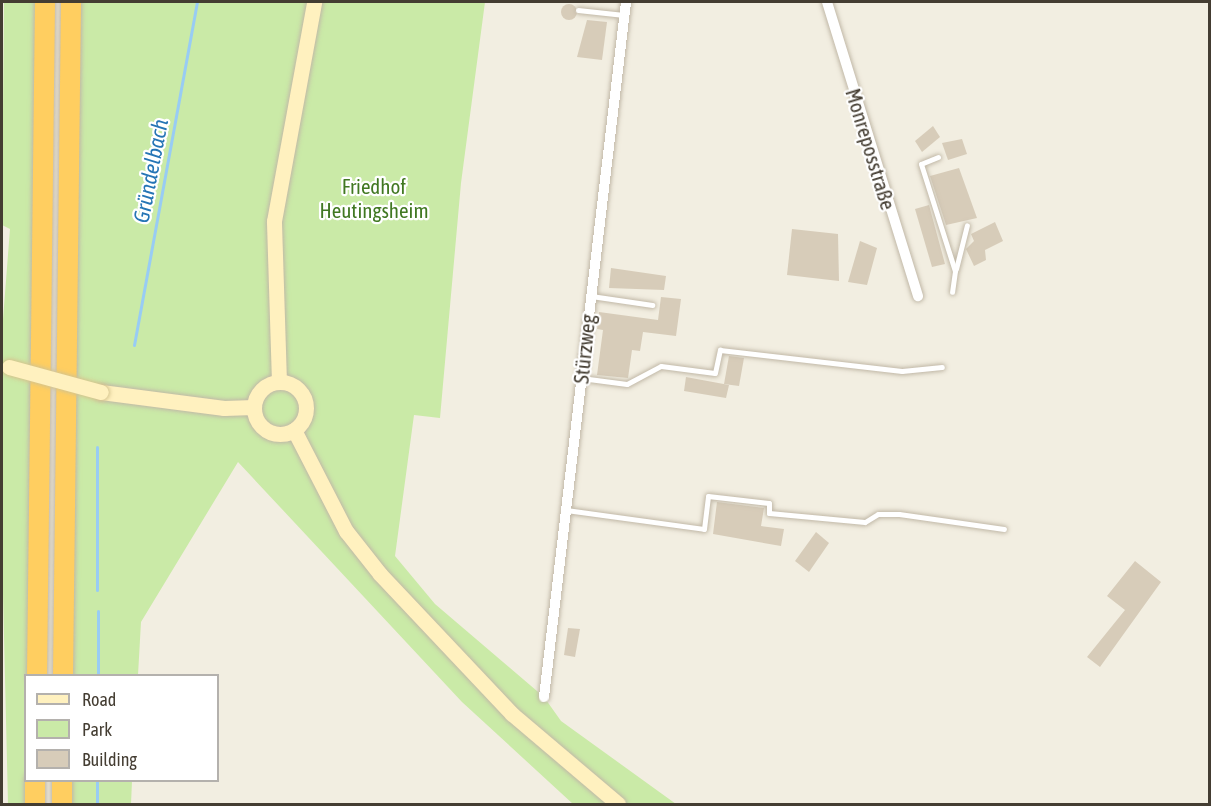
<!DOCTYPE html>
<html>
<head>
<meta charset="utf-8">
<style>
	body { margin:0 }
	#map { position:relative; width:1211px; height:806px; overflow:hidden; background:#f2eee1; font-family:"Asap Condensed",sans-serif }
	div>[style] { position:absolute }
	.green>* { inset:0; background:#caeaa7 }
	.stream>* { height:3px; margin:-1.5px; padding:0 1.5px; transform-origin:1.5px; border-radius:1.5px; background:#98ccf4 }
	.building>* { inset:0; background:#d7ccb9 }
	.round { border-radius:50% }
	.roads { filter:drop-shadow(0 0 2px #c1b8a7) drop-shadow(0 0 2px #c1b8a7) }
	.lane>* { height:5px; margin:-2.5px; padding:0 2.5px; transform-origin:2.5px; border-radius:2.5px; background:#fff }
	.street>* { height:10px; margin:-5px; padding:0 5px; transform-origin:5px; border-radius:5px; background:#fff }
	.secondary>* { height:15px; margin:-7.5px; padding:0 7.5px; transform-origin:7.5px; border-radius:7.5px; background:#fff1bf }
	.secondary>.ring { margin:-7.5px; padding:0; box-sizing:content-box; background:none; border:15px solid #fff1bf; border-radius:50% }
	.highway>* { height:20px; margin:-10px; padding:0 10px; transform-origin:10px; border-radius:10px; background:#ffce60 }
	.bridges { filter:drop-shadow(0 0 2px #d5c48e) drop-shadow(0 0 2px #d5c48e) }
	.secondary-bridge>* { height:15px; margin:-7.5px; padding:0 7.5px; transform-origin:7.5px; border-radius:7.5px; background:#fff1bf }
	span { translate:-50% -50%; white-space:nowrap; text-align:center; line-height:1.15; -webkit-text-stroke:4.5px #fff; paint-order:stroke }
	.street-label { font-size:21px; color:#443d32 }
	.park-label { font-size:21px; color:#417822 }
	.water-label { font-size:22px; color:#2575b5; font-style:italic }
	.frame { position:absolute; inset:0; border:3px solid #443d32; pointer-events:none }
	.legend { position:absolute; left:24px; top:674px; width:195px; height:108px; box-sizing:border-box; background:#fff; border:2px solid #b4b1ad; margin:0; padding:8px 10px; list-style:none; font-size:18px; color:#443d32 }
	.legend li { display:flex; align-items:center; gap:12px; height:30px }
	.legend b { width:30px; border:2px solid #b4b1ad }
</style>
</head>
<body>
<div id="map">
	<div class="green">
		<div style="clip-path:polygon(4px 2px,45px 2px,37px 675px,26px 676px,26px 780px,35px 804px,8px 804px,2px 552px,2px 332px,10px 229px,2px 225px)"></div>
		<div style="clip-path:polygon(71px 2px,485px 2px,461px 183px,440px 418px,414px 415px,395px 556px,435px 604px,544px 697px,561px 721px,676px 804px,573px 804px,462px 702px,238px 462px,141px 622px,138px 675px,63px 676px)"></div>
		<div style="clip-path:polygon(62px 781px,132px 781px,131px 804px,62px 804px)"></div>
	</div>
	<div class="stream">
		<div style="left:134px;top:345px;width:349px;rotate:-79.6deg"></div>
		<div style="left:97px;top:590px;width:143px;rotate:-90deg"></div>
		<div style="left:98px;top:676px;width:65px;rotate:-90deg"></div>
		<div style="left:97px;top:804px;width:24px;rotate:-90deg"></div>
	</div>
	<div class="building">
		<div class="round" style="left:561px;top:4px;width:16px;height:16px"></div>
		<div style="clip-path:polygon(587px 20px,607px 22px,602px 60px,577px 57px)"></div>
		<div style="clip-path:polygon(933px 126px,940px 137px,922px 152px,915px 141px)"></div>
		<div style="clip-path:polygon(962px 139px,967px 154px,948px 160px,942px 143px)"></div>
		<div style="clip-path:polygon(959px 168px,977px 218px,946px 225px,930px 176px)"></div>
		<div style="clip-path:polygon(929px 205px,945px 264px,932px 267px,915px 209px)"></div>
		<div style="clip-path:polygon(995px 222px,1003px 241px,985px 250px,986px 260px,974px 266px,966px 249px,974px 241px,971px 234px)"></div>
		<div style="clip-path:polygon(792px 229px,838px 234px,839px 281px,787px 275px)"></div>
		<div style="clip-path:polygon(860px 241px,877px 248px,867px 285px,848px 282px)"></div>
		<div style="clip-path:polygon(611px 268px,666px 276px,664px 290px,609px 288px)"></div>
		<div style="clip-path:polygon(661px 297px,681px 299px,676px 336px,643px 332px,640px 351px,632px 350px,628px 378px,597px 375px,603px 330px,597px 329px,599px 312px,658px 320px)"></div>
		<div style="clip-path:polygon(729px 356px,744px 358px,739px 386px,724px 384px)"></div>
		<div style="clip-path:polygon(686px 377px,729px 385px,726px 398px,684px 391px)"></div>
		<div style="clip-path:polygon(717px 502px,764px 508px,761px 526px,784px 529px,781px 546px,713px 534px)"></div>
		<div style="clip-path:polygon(816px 532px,829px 543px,809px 572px,795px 561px)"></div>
		<div style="clip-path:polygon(1135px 561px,1161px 582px,1100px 667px,1087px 657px,1125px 610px,1107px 596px)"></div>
		<div style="clip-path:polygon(568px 628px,580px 629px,575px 657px,564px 655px)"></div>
	</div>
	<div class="roads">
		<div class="lane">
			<div style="left:578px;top:10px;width:46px;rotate:6.2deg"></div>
			<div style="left:938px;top:157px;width:18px;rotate:158deg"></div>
			<div style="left:921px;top:164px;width:112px;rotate:72.4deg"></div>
			<div style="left:955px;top:271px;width:21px;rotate:98deg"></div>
			<div style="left:956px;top:269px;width:45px;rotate:-76deg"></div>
			<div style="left:591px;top:296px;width:62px;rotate:8.4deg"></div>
			<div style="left:581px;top:378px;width:46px;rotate:7.4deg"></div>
			<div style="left:627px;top:384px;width:38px;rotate:-28deg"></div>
			<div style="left:661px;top:366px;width:54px;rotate:7.4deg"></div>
			<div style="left:715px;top:373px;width:24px;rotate:-78deg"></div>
			<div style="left:720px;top:350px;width:183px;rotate:6.6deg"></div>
			<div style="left:902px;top:371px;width:40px;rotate:-5.7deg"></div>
			<div style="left:566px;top:510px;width:139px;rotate:7.8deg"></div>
			<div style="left:704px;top:529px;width:33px;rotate:-83deg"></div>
			<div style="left:708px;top:496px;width:61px;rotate:6.5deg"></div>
			<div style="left:769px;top:503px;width:10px;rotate:90deg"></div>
			<div style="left:769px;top:513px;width:96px;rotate:5.4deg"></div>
			<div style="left:865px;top:522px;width:15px;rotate:-32deg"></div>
			<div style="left:878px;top:514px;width:21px"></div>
			<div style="left:899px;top:514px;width:106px;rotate:8.1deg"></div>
		</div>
		<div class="street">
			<div style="left:827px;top:2px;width:308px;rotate:72.8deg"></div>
			<div style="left:544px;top:697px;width:700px;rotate:-83.27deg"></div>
		</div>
		<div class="secondary">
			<div style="left:279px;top:382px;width:161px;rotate:-91.8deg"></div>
			<div style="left:274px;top:221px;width:223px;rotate:-79.6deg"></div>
			<div class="ring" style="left:254px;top:382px;width:37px;height:37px"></div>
			<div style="left:101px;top:392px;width:124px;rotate:7.4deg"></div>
			<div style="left:224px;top:408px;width:30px;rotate:-2deg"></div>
			<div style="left:294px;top:430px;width:114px;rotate:62.8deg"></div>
			<div style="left:346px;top:531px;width:55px;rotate:51.7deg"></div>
			<div style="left:380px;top:574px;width:192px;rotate:46.7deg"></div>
			<div style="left:512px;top:714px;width:139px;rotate:40.3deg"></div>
		</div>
		<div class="highway">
			<div style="left:37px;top:676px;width:674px;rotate:-89.32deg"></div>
			<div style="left:63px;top:676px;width:674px;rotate:-89.32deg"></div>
			<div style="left:35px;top:804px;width:24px;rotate:-90deg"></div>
			<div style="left:62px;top:804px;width:24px;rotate:-90deg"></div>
		</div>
	</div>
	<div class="bridges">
		<div class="secondary-bridge">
			<div style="left:9px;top:367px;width:95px;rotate:15.2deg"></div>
		</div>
	</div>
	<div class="street-label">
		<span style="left:871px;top:149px;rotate:73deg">Monreposstraße</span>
		<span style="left:584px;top:349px;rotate:-84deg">Stürzweg</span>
	</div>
	<div class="park-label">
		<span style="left:374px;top:198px">Friedhof<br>Heutingsheim</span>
	</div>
	<div class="water-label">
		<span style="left:151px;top:171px;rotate:-79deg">Gründelbach</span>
	</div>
	<div class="frame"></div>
	<ul class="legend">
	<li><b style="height:8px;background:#fff1bf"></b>Road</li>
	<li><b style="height:16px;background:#caeaa7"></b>Park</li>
	<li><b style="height:16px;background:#d7ccb9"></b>Building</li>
	</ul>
</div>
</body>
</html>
